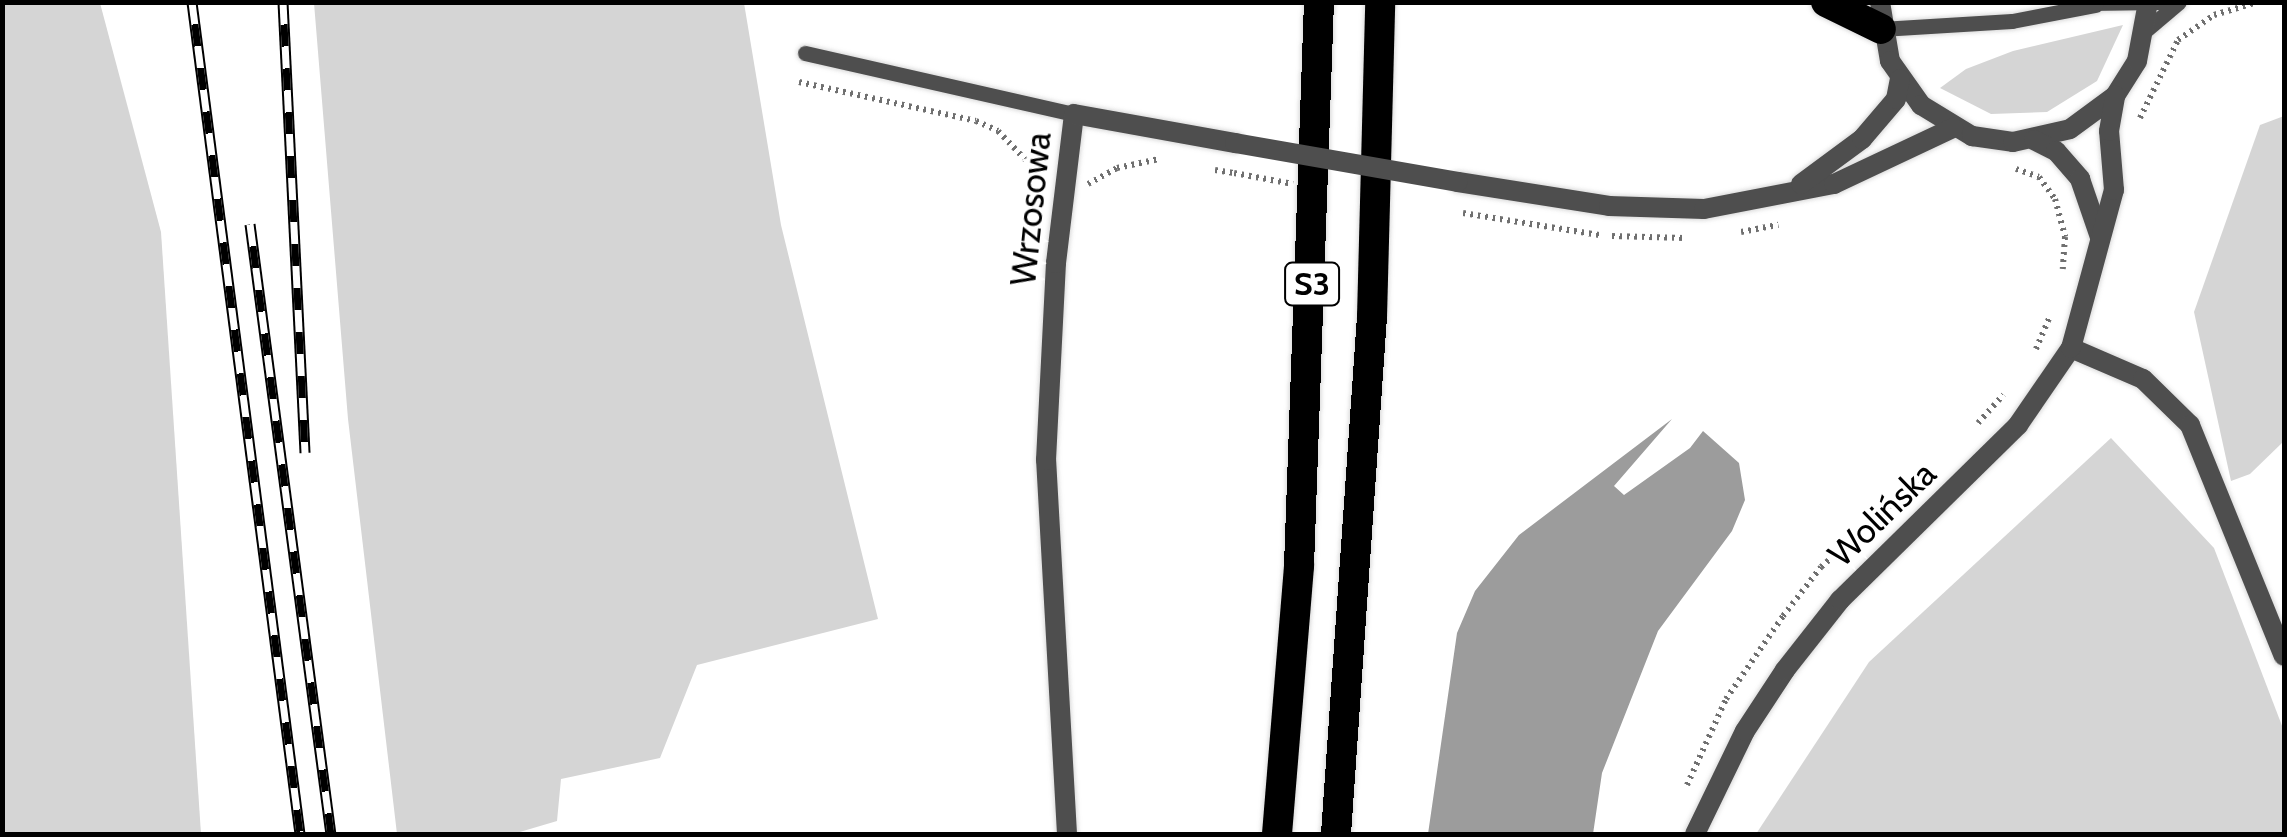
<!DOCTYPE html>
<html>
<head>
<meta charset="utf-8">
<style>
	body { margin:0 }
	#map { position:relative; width:2287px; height:837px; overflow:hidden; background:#fff; font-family:Cabin,sans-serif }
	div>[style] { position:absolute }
	.green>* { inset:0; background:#d5d5d5 }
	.water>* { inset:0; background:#9c9c9c }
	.path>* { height:6px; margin-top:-3px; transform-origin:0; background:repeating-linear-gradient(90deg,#707070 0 2.5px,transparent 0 7.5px) }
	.roads { filter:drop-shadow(0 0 2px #dbdbdb) drop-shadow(0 0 2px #dbdbdb) }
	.service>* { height:15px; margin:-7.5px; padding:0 7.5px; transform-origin:7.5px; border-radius:7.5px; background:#4e4e4e }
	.minor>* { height:20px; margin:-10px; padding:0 10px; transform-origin:10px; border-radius:10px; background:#4e4e4e }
	.motorway>* { height:30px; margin:-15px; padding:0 15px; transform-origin:15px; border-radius:15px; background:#000 }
	.rail>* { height:11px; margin-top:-5.5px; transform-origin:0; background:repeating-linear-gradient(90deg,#fff 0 22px,#000 0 44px); box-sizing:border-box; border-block:2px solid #000 }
	.path-bridge>* { height:6px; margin-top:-3px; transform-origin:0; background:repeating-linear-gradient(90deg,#707070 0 2.5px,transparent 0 7.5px) }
	.minor-bridge>* { height:20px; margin:-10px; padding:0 10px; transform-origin:10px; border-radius:10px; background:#4e4e4e }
	span { translate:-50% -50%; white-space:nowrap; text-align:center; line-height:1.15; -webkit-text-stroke:8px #fff; paint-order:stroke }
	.shield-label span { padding:2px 8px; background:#fff; border:2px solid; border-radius:8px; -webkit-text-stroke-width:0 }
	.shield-label { font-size:32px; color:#000; font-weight:700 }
	.street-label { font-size:35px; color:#000 }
	.frame { position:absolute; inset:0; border:5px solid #000; pointer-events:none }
</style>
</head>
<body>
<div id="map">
	<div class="green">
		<div style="clip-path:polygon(2px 3px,100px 3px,161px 232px,201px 834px,3px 834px)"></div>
		<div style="clip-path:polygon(314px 3px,744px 3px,781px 225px,878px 619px,697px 665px,660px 758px,561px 779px,557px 821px,513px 834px,397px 834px,348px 419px)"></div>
		<div style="clip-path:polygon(2123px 25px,2097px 81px,2047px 112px,1991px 114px,1940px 88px,1966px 69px,2013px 51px)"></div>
		<div style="clip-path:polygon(2284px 116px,2284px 441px,2250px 474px,2231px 481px,2194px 312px,2260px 125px)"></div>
		<div style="clip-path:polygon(2111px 438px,2214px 548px,2284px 731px,2284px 834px,1756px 834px,1869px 662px)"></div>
	</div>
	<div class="water">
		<div style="clip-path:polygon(1672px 419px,1614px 486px,1624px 495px,1690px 448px,1703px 431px,1739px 463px,1745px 500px,1732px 531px,1658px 631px,1602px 773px,1593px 834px,1428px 834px,1457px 633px,1475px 591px,1519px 535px)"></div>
	</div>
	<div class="path">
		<div style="left:799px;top:82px;width:181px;rotate:12.4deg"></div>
		<div style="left:976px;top:121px;width:24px;rotate:24deg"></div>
		<div style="left:998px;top:131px;width:62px;rotate:46.3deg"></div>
		<div style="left:2140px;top:118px;width:87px;rotate:-64deg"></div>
		<div style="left:2178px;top:40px;width:44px;rotate:-34.8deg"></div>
		<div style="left:2214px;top:15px;width:46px;rotate:-16.5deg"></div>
		<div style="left:2016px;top:169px;width:24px;rotate:19deg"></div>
		<div style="left:2039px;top:177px;width:27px;rotate:54deg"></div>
		<div style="left:2055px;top:199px;width:39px;rotate:75deg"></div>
		<div style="left:2065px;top:237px;width:32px;rotate:94deg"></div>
		<div style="left:1215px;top:170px;width:19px;rotate:9deg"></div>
		<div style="left:1088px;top:184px;width:33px;rotate:-29deg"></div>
		<div style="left:1117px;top:168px;width:43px;rotate:-12.1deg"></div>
		<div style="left:1463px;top:213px;width:138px;rotate:9.2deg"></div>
		<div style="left:1741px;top:232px;width:38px;rotate:-11deg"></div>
		<div style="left:1612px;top:236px;width:72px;rotate:1.6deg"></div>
		<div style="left:2036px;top:349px;width:33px;rotate:-67deg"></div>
		<div style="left:1978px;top:423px;width:38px;rotate:-48deg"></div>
		<div style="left:1687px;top:785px;width:94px;rotate:-65.6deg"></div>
		<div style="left:1726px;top:699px;width:101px;rotate:-55.5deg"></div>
		<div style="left:1783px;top:616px;width:62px;rotate:-52.2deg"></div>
		<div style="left:1821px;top:567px;width:130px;rotate:-41.3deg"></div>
	</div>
	<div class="roads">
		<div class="service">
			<div style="left:2089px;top:3px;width:70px;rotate:-0.8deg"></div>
			<div style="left:1881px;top:29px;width:131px;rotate:-3.5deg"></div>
			<div style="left:2012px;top:21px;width:85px;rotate:-10.9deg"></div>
			<div style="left:2146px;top:30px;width:43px;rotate:-40.3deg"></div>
			<div style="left:805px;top:53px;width:276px;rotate:12.8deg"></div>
		</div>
		<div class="minor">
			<div style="left:1880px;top:2px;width:60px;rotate:80.4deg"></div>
			<div style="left:1890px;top:61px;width:54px;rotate:54.8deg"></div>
			<div style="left:1921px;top:105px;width:60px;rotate:31.3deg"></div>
			<div style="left:1972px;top:136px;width:41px;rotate:8.3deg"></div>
			<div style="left:2013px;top:142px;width:58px;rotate:-12.8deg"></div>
			<div style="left:2070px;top:129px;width:56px;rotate:-36.3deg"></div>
			<div style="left:2115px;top:96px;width:41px;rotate:-57.8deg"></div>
			<div style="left:2137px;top:61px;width:60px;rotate:-79.4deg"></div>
			<div style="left:2034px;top:140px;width:25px;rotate:27deg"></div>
			<div style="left:2056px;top:151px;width:37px;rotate:49deg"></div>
			<div style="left:2080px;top:179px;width:61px;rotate:71deg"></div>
			<div style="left:1458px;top:182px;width:153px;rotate:9deg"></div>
			<div style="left:1609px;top:206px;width:95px;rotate:1.8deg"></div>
			<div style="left:1704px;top:209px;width:132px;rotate:-10.9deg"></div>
			<div style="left:1834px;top:184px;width:132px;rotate:-25.2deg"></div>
			<div style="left:1801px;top:184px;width:76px;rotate:-36.4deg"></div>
			<div style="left:1862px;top:139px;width:52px;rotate:-49.6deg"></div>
			<div style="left:1896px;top:99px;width:20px;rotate:-79deg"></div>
			<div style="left:2071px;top:348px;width:78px;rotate:23.3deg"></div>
			<div style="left:2143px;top:379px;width:66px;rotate:44.4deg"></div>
			<div style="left:2190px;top:425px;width:249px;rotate:67.9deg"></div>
			<div style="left:1067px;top:834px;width:375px;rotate:-93.2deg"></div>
			<div style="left:1046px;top:460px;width:197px;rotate:-87.1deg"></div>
			<div style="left:1056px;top:263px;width:150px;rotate:-83.1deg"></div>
			<div style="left:1074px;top:114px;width:164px;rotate:10.2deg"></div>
			<div style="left:1695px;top:834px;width:114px;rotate:-64.1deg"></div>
			<div style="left:1745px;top:731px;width:73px;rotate:-56.7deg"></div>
			<div style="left:1785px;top:670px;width:89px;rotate:-51.8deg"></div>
			<div style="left:1840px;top:600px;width:250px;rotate:-44.5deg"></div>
			<div style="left:2018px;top:425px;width:93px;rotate:-55.5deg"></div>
			<div style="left:2071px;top:348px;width:164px;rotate:-74.8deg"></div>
			<div style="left:2114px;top:190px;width:59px;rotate:-94.8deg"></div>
			<div style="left:2109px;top:131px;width:36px;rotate:-80deg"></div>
		</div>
		<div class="motorway">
			<div style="left:1826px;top:2px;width:61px;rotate:26.1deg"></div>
			<div style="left:1277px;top:834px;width:269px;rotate:-85.3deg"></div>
			<div style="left:1299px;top:566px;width:564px;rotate:-87.97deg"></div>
			<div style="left:1336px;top:834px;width:518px;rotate:-86.02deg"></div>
			<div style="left:1372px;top:317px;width:315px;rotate:-88.5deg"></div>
		</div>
	</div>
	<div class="rail">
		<div style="left:192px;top:2px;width:839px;rotate:82.6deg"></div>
		<div style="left:283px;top:2px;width:451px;rotate:87.2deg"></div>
		<div style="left:250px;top:224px;width:615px;rotate:82.44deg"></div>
	</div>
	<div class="path-bridge">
		<div style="left:1234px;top:173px;width:60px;rotate:10.6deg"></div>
	</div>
	<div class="minor-bridge">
		<div style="left:1235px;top:143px;width:226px;rotate:9.9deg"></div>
	</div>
	<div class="shield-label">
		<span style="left:1312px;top:284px">S3</span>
	</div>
	<div class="street-label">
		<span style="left:1031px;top:209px;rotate:-84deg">Wrzosowa</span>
		<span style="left:1882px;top:514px;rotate:-44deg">Wolińska</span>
	</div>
	<div class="frame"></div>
</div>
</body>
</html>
